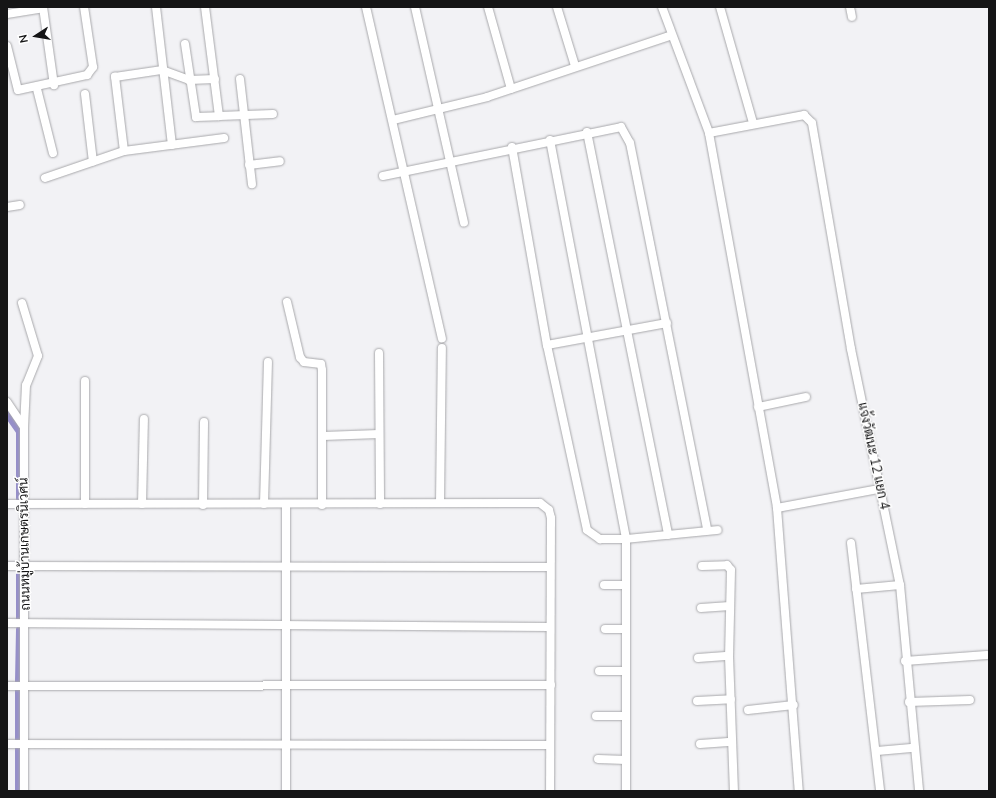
<!DOCTYPE html>
<html>
<head>
<meta charset="utf-8">
<style>
	body { margin:0 }
	#map { position:relative; width:996px; height:798px; overflow:hidden; background:#f2f2f5; font-family:"Nunito Sans",Sarabun,sans-serif }
	div>[style] { position:absolute }
	.canal>* { height:7px; margin:-3.5px; padding:0 3.5px; transform-origin:3.5px; border-radius:3.5px; background:#968fc9 }
	.roads { filter:drop-shadow(0 0 1px #a8a8ab) drop-shadow(0 0 1px #a8a8ab) }
	.minor>* { height:8px; margin:-4px; padding:0 4px; transform-origin:4px; border-radius:4px; background:#fff }
	span { translate:-50% -50%; white-space:nowrap; text-align:center; line-height:1.15; -webkit-text-stroke:3px #fff; paint-order:stroke }
	.street-label { font-size:13px; color:#151516 }
	.frame { position:absolute; inset:0; border:8px solid #151516; pointer-events:none }
	.north { position:absolute; left:16px; top:16px; width:40px; height:40px; -webkit-text-stroke:3px #fff; paint-order:stroke; rotate:258deg; font-size:11px; font-weight:700; line-height:16px; text-align:center; color:#151516 }
	.north::after { content:''; display:block; margin:auto; width:14px; height:18px; background:#151516; clip-path:polygon(50% 0,100% 100%,50% 72%,0 100%) }
</style>
</head>
<body>
<div id="map">
	<div class="canal">
		<div style="left:7px;top:414px;width:21px;rotate:55deg"></div>
		<div style="left:19px;top:431px;width:67px;rotate:90deg"></div>
		<div style="left:19px;top:620px;width:52px;rotate:-90deg"></div>
		<div style="left:18px;top:681px;width:52px;rotate:-88.9deg"></div>
		<div style="left:18px;top:741px;width:52px;rotate:-90deg"></div>
		<div style="left:18px;top:791px;width:44px;rotate:-90deg"></div>
	</div>
	<div class="roads">
		<div class="minor">
			<div style="left:43px;top:7px;width:79px;rotate:82deg"></div>
			<div style="left:156px;top:7px;width:139px;rotate:83.4deg"></div>
			<div style="left:205px;top:7px;width:110px;rotate:82.7deg"></div>
			<div style="left:219px;top:116px;width:54px;rotate:-2.1deg"></div>
			<div style="left:366px;top:7px;width:340px;rotate:77.1deg"></div>
			<div style="left:415px;top:7px;width:221px;rotate:77.2deg"></div>
			<div style="left:488px;top:7px;width:85px;rotate:74.3deg"></div>
			<div style="left:557px;top:7px;width:62px;rotate:73deg"></div>
			<div style="left:662px;top:7px;width:134px;rotate:69.5deg"></div>
			<div style="left:709px;top:133px;width:381px;rotate:79.7deg"></div>
			<div style="left:777px;top:508px;width:284px;rotate:85.6deg"></div>
			<div style="left:720px;top:7px;width:121px;rotate:74.1deg"></div>
			<div style="left:850px;top:7px;width:10px;rotate:79deg"></div>
			<div style="left:7px;top:14px;width:36px;rotate:-9deg"></div>
			<div style="left:185px;top:44px;width:74px;rotate:81.4deg"></div>
			<div style="left:196px;top:117px;width:23px;rotate:-2deg"></div>
			<div style="left:7px;top:46px;width:45px;rotate:76deg"></div>
			<div style="left:18px;top:90px;width:71px;rotate:-12.3deg"></div>
			<div style="left:87px;top:75px;width:10px;rotate:-53deg"></div>
			<div style="left:93px;top:67px;width:61px;rotate:-98.5deg"></div>
			<div style="left:240px;top:79px;width:106px;rotate:83.5deg"></div>
			<div style="left:37px;top:89px;width:66px;rotate:76deg"></div>
			<div style="left:85px;top:94px;width:68px;rotate:83.3deg"></div>
			<div style="left:393px;top:120px;width:97px;rotate:-13.7deg"></div>
			<div style="left:487px;top:97px;width:195px;rotate:-18.5deg"></div>
			<div style="left:587px;top:132px;width:411px;rotate:78.6deg"></div>
			<div style="left:709px;top:133px;width:97px;rotate:-10.7deg"></div>
			<div style="left:804px;top:115px;width:11px;rotate:45deg"></div>
			<div style="left:812px;top:123px;width:229px;rotate:80.2deg"></div>
			<div style="left:851px;top:349px;width:241px;rotate:78.3deg"></div>
			<div style="left:900px;top:585px;width:207px;rotate:84.7deg"></div>
			<div style="left:550px;top:140px;width:406px;rotate:79.2deg"></div>
			<div style="left:626px;top:539px;width:252px;rotate:90deg"></div>
			<div style="left:512px;top:147px;width:201px;rotate:80deg"></div>
			<div style="left:547px;top:345px;width:189px;rotate:77.8deg"></div>
			<div style="left:587px;top:530px;width:16px;rotate:35deg"></div>
			<div style="left:600px;top:539px;width:26px"></div>
			<div style="left:626px;top:539px;width:92px;rotate:-5.6deg"></div>
			<div style="left:124px;top:151px;width:75px;rotate:-96.9deg"></div>
			<div style="left:115px;top:77px;width:48px;rotate:-8.5deg"></div>
			<div style="left:162px;top:70px;width:29px;rotate:20deg"></div>
			<div style="left:189px;top:80px;width:26px;rotate:-2deg"></div>
			<div style="left:249px;top:165px;width:31px;rotate:-7deg"></div>
			<div style="left:383px;top:176px;width:243px;rotate:-11.6deg"></div>
			<div style="left:621px;top:127px;width:18px;rotate:61deg"></div>
			<div style="left:630px;top:143px;width:395px;rotate:78.7deg"></div>
			<div style="left:45px;top:178px;width:83px;rotate:-18.9deg"></div>
			<div style="left:124px;top:151px;width:101px;rotate:-7.4deg"></div>
			<div style="left:7px;top:207px;width:13px;rotate:-9deg"></div>
			<div style="left:287px;top:302px;width:57px;rotate:76.7deg"></div>
			<div style="left:300px;top:357px;width:6px;rotate:51deg"></div>
			<div style="left:304px;top:362px;width:17px;rotate:7deg"></div>
			<div style="left:321px;top:364px;width:6px;rotate:81deg"></div>
			<div style="left:322px;top:370px;width:135px;rotate:90deg"></div>
			<div style="left:22px;top:303px;width:55px;rotate:73.2deg"></div>
			<div style="left:38px;top:356px;width:31px;rotate:112deg"></div>
			<div style="left:26px;top:385px;width:42px;rotate:92.7deg"></div>
			<div style="left:24px;top:427px;width:364px;rotate:90deg"></div>
			<div style="left:547px;top:345px;width:122px;rotate:-10.4deg"></div>
			<div style="left:379px;top:353px;width:151px;rotate:89.6deg"></div>
			<div style="left:85px;top:381px;width:123px;rotate:90deg"></div>
			<div style="left:7px;top:402px;width:30px;rotate:56deg"></div>
			<div style="left:758px;top:407px;width:49px;rotate:-11.8deg"></div>
			<div style="left:323px;top:436px;width:56px;rotate:-2deg"></div>
			<div style="left:440px;top:503px;width:155px;rotate:-89.3deg"></div>
			<div style="left:7px;top:504px;width:533px;rotate:-0.11deg"></div>
			<div style="left:540px;top:503px;width:11px;rotate:38deg"></div>
			<div style="left:549px;top:510px;width:8px;rotate:76deg"></div>
			<div style="left:551px;top:518px;width:273px;rotate:90.2deg"></div>
			<div style="left:142px;top:504px;width:85px;rotate:-88.7deg"></div>
			<div style="left:264px;top:504px;width:142px;rotate:-88.4deg"></div>
			<div style="left:203px;top:505px;width:83px;rotate:-89.3deg"></div>
			<div style="left:286px;top:505px;width:286px;rotate:90deg"></div>
			<div style="left:777px;top:508px;width:104px;rotate:-10.6deg"></div>
			<div style="left:851px;top:543px;width:250px;rotate:83.3deg"></div>
			<div style="left:7px;top:566px;width:543px;rotate:0.11deg"></div>
			<div style="left:702px;top:566px;width:25px;rotate:-2deg"></div>
			<div style="left:727px;top:565px;width:6px;rotate:51deg"></div>
			<div style="left:731px;top:570px;width:86px;rotate:91.3deg"></div>
			<div style="left:729px;top:656px;width:135px;rotate:87.9deg"></div>
			<div style="left:604px;top:585px;width:21px"></div>
			<div style="left:856px;top:589px;width:44px;rotate:-5.2deg"></div>
			<div style="left:701px;top:608px;width:29px;rotate:-4deg"></div>
			<div style="left:7px;top:623px;width:542px;rotate:0.42deg"></div>
			<div style="left:605px;top:629px;width:21px"></div>
			<div style="left:698px;top:658px;width:31px;rotate:-4deg"></div>
			<div style="left:905px;top:661px;width:82px;rotate:-4.2deg"></div>
			<div style="left:599px;top:671px;width:27px"></div>
			<div style="left:7px;top:686px;width:544px;rotate:-0.11deg"></div>
			<div style="left:697px;top:701px;width:34px;rotate:-3deg"></div>
			<div style="left:909px;top:702px;width:61px;rotate:-1.9deg"></div>
			<div style="left:748px;top:710px;width:46px;rotate:-6.2deg"></div>
			<div style="left:596px;top:716px;width:30px"></div>
			<div style="left:7px;top:744px;width:543px;rotate:0.11deg"></div>
			<div style="left:700px;top:744px;width:32px;rotate:-4deg"></div>
			<div style="left:877px;top:751px;width:37px;rotate:-5deg"></div>
			<div style="left:598px;top:759px;width:28px;rotate:2deg"></div>
		</div>
	</div>
	<div class="street-label">
		<span style="left:873px;top:456px;rotate:78deg">แจ้งวัฒนะ 12 แยก 4</span>
		<span style="left:25px;top:544px;rotate:-91deg">ถนนหมู่บ้านเกษตรนิเวศน์</span>
	</div>
	<div class="frame"></div>
	<div class="north">N</div>
</div>
</body>
</html>
